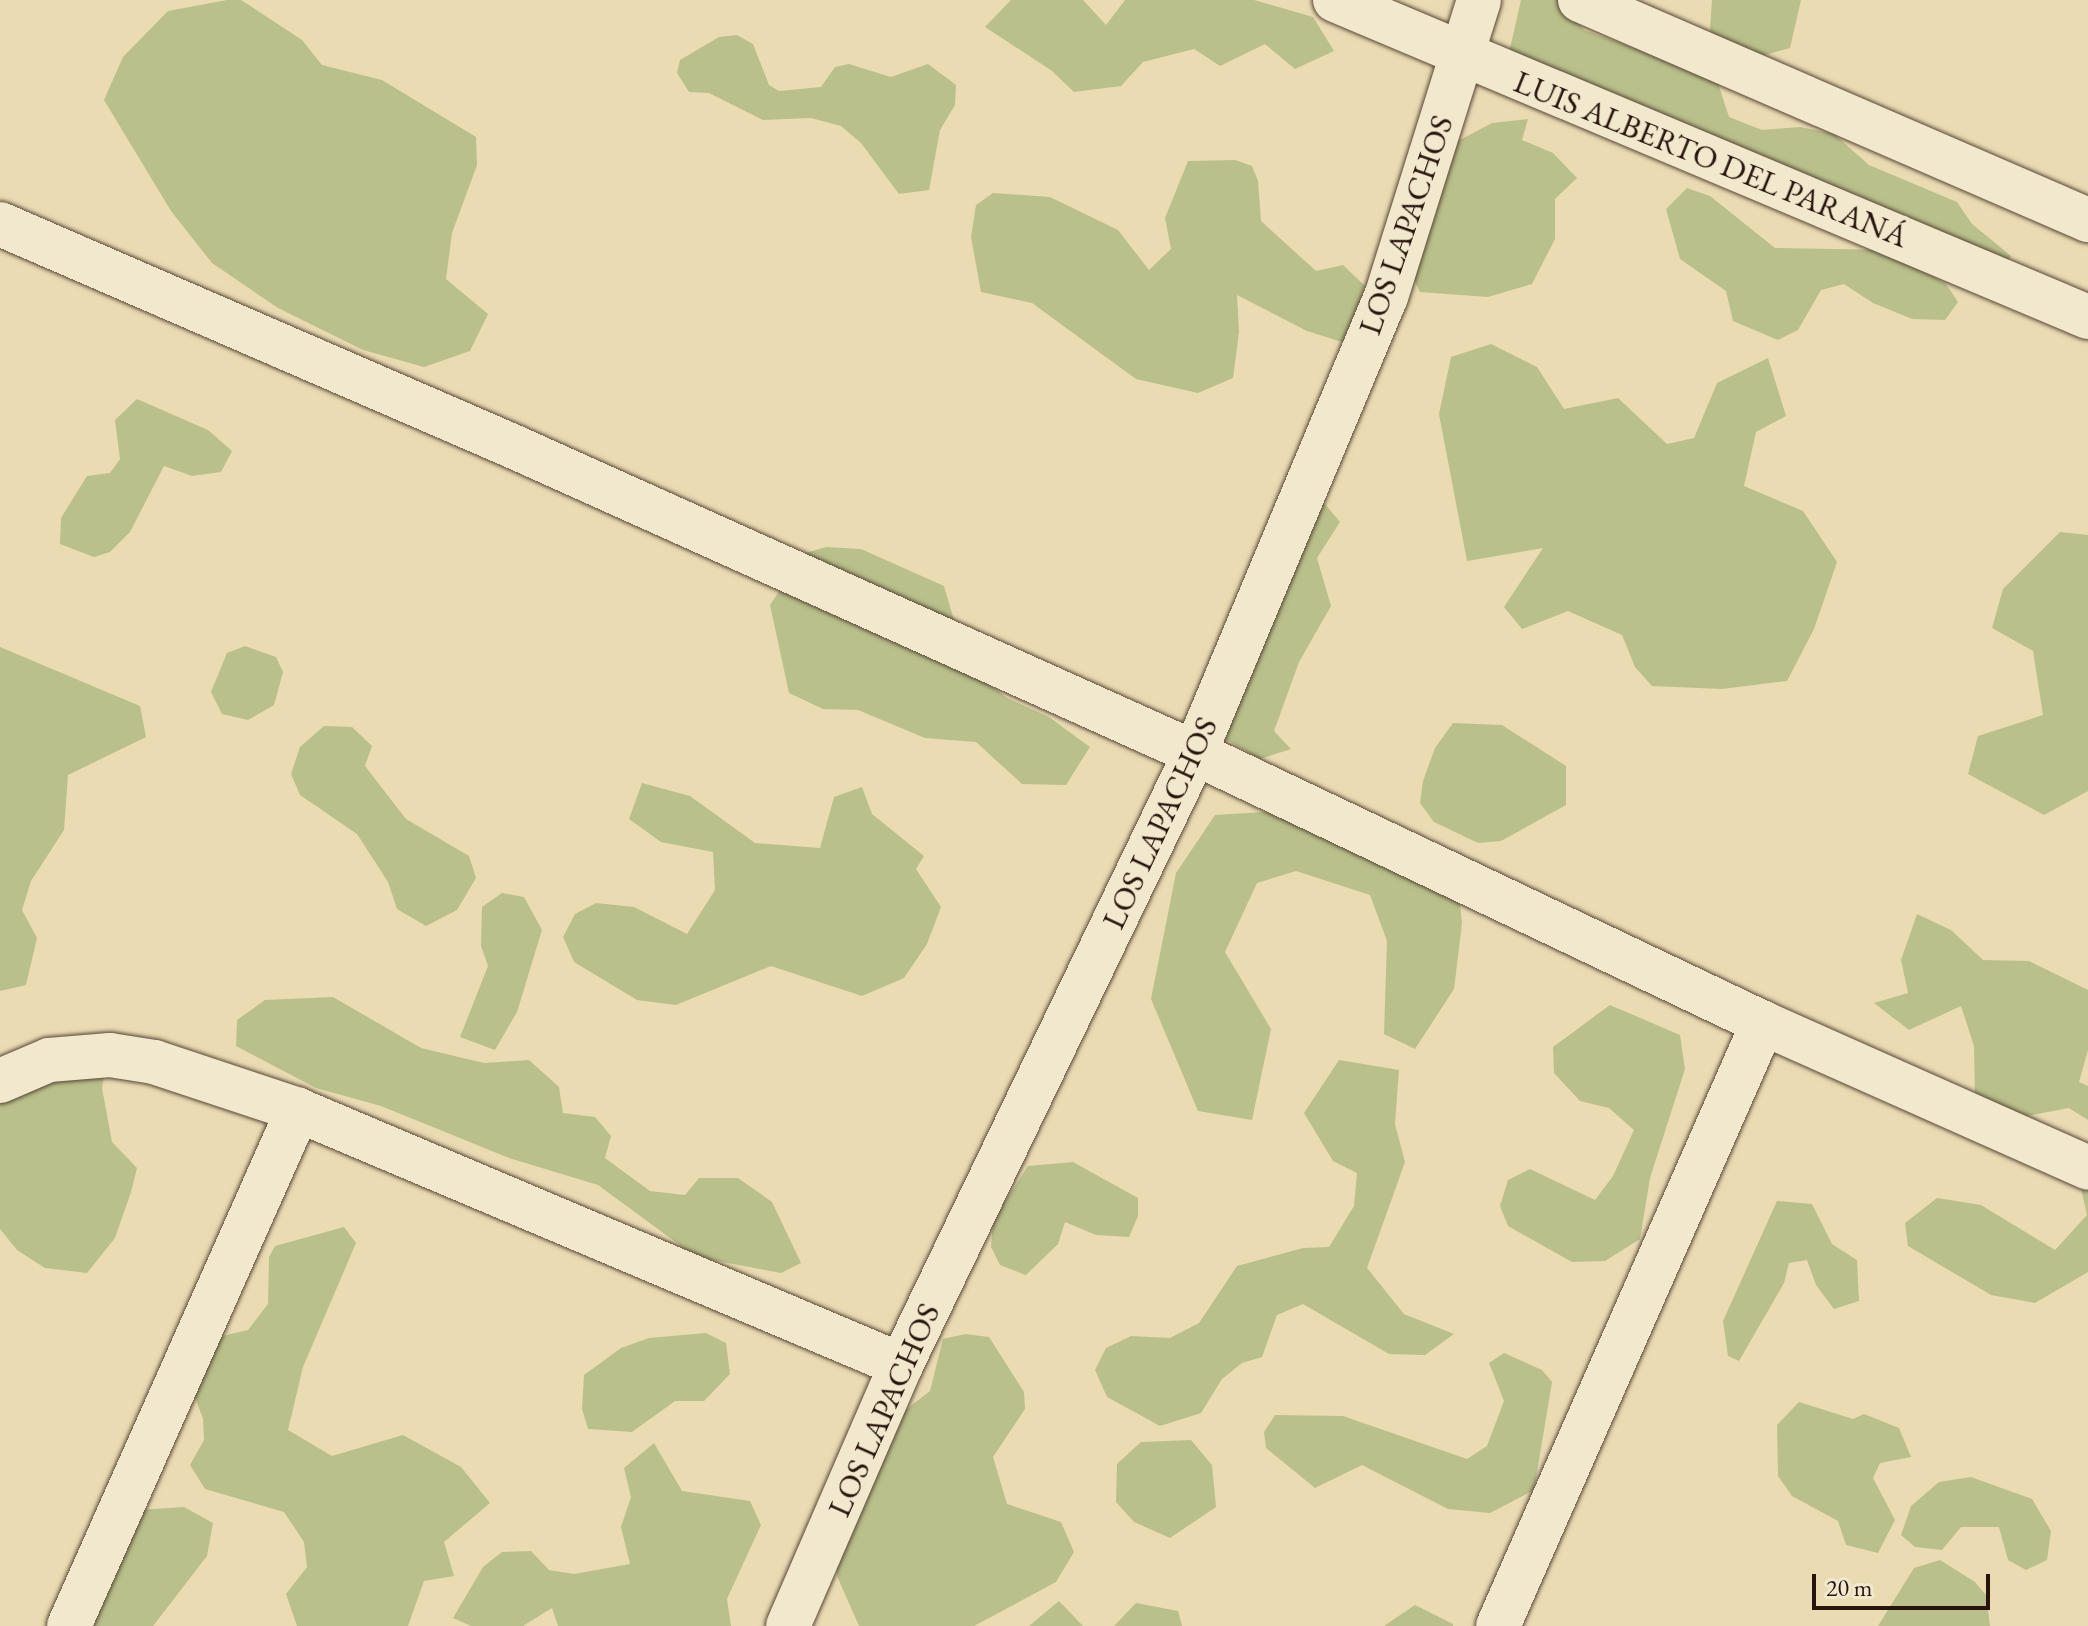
<!DOCTYPE html>
<html>
<head>
<meta charset="utf-8">
<style>
	body { margin:0 }
	#map { position:relative; width:2088px; height:1626px; overflow:hidden; background:#eadbb3; font-family:"EB Garamond",serif }
	div>[style] { position:absolute }
	.green>* { inset:0; background:#b9c08b }
	.roads { filter:drop-shadow(0 0 2px #584636) drop-shadow(0 0 2px #584636) }
	.minor>* { height:44px; margin:-22px; padding:0 22px; transform-origin:22px; border-radius:22px; background:#f1e8ce }
	span { translate:-50% -50%; white-space:nowrap; text-align:center; line-height:1.15; -webkit-text-stroke:8px #f1e8ce; paint-order:stroke }
	.street-label { font-size:32px; color:#27140c }
	.scale { position:absolute; left:1812px; top:1574px; width:178px; height:36px; box-sizing:border-box; border:4px solid #27140c; border-top:0; padding-left:10px; font-size:24px; line-height:28px; white-space:nowrap; color:#27140c; -webkit-text-stroke:6px #f1e8ce; paint-order:stroke }
</style>
</head>
<body>
<div id="map">
	<div class="green">
		<div style="clip-path:polygon(227px 0,241px 0,302px 40px,322px 65px,382px 80px,476px 137px,477px 165px,452px 233px,446px 279px,488px 314px,470px 351px,424px 367px,363px 350px,278px 308px,212px 263px,171px 211px,104px 100px,123px 57px,168px 11px)"></div>
		<div style="clip-path:polygon(1011px 0,1083px 0,1106px 25px,1125px 0,1254px 0,1313px 17px,1334px 51px,1295px 69px,1265px 44px,1220px 66px,1194px 49px,1143px 62px,1121px 86px,1074px 92px,1052px 71px,985px 27px)"></div>
		<div style="clip-path:polygon(1521px 0,1559px 0,1584px 30px,1716px 77px,1729px 117px,1762px 130px,1800px 127px,1834px 134px,1869px 165px,1957px 202px,1972px 224px,2011px 256px,1999px 279px,1509px 53px)"></div>
		<div style="clip-path:polygon(1712px 0,1801px 0,1790px 48px,1765px 55px,1718px 50px,1710px 29px)"></div>
		<div style="clip-path:polygon(737px 35px,753px 44px,769px 85px,779px 91px,821px 87px,835px 67px,849px 64px,891px 77px,928px 64px,956px 85px,955px 105px,940px 130px,929px 190px,899px 194px,861px 143px,841px 126px,811px 118px,763px 120px,709px 93px,689px 92px,677px 73px,680px 60px,719px 37px)"></div>
		<div style="clip-path:polygon(1528px 119px,1522px 140px,1553px 153px,1577px 178px,1555px 199px,1555px 239px,1532px 284px,1488px 297px,1420px 292px,1400px 251px,1458px 141px,1492px 123px)"></div>
		<div style="clip-path:polygon(1235px 160px,1252px 166px,1258px 181px,1261px 221px,1316px 271px,1343px 265px,1365px 286px,1345px 343px,1307px 331px,1237px 295px,1239px 332px,1233px 378px,1198px 393px,1136px 379px,1032px 303px,981px 292px,971px 237px,976px 205px,993px 193px,1050px 197px,1118px 230px,1149px 270px,1171px 249px,1165px 218px,1188px 161px)"></div>
		<div style="clip-path:polygon(1687px 188px,1710px 196px,1775px 248px,1889px 250px,1946px 284px,1958px 302px,1945px 320px,1912px 319px,1873px 303px,1844px 284px,1821px 290px,1798px 330px,1778px 340px,1733px 321px,1726px 291px,1680px 259px,1666px 209px)"></div>
		<div style="clip-path:polygon(1491px 344px,1537px 367px,1564px 409px,1618px 398px,1667px 444px,1694px 438px,1717px 383px,1768px 358px,1786px 416px,1756px 432px,1744px 486px,1803px 511px,1837px 562px,1814px 629px,1787px 681px,1722px 689px,1652px 686px,1635px 667px,1622px 635px,1568px 611px,1522px 629px,1504px 607px,1543px 548px,1467px 561px,1439px 414px,1451px 357px)"></div>
		<div style="clip-path:polygon(137px 399px,208px 430px,232px 451px,221px 472px,192px 476px,164px 466px,130px 532px,110px 552px,94px 557px,60px 544px,61px 518px,87px 476px,110px 473px,120px 459px,115px 420px)"></div>
		<div style="clip-path:polygon(1325px 504px,1340px 522px,1317px 558px,1331px 606px,1299px 662px,1274px 731px,1291px 749px,1260px 759px,1212px 731px,1201px 708px,1200px 680px,1304px 507px)"></div>
		<div style="clip-path:polygon(2060px 532px,2088px 535px,2088px 791px,2044px 815px,1968px 774px,1978px 736px,2043px 715px,2033px 651px,1992px 628px,2003px 589px)"></div>
		<div style="clip-path:polygon(826px 547px,861px 549px,944px 586px,968px 668px,1007px 698px,1049px 717px,1090px 747px,1066px 785px,1022px 784px,976px 742px,925px 738px,858px 710px,823px 709px,789px 693px,770px 605px,805px 553px)"></div>
		<div style="clip-path:polygon(245px 646px,276px 657px,283px 672px,274px 705px,248px 720px,222px 714px,211px 692px,227px 653px)"></div>
		<div style="clip-path:polygon(0 647px,140px 706px,146px 737px,68px 775px,64px 830px,31px 881px,22px 910px,37px 938px,26px 985px,0 991px)"></div>
		<div style="clip-path:polygon(1453px 723px,1502px 725px,1566px 766px,1566px 805px,1501px 841px,1478px 843px,1434px 822px,1420px 803px,1423px 781px,1435px 748px)"></div>
		<div style="clip-path:polygon(324px 726px,352px 727px,372px 746px,365px 766px,406px 819px,469px 856px,476px 878px,457px 910px,426px 926px,397px 909px,388px 882px,357px 834px,300px 795px,291px 774px,300px 747px)"></div>
		<div style="clip-path:polygon(642px 783px,690px 796px,755px 843px,820px 848px,834px 797px,862px 787px,872px 814px,924px 856px,916px 869px,941px 907px,927px 944px,904px 978px,862px 996px,771px 966px,676px 1005px,637px 1000px,574px 962px,563px 937px,575px 914px,596px 903px,634px 907px,687px 934px,715px 890px,713px 852px,661px 842px,629px 819px)"></div>
		<div style="clip-path:polygon(1278px 811px,1457px 878px,1462px 923px,1454px 989px,1415px 1049px,1384px 1034px,1387px 941px,1370px 895px,1296px 871px,1257px 883px,1225px 952px,1271px 1029px,1252px 1120px,1198px 1111px,1151px 999px,1176px 873px,1215px 815px)"></div>
		<div style="clip-path:polygon(502px 893px,524px 897px,542px 930px,517px 1012px,495px 1050px,460px 1037px,488px 966px,481px 946px,482px 907px)"></div>
		<div style="clip-path:polygon(1917px 914px,1951px 930px,1983px 960px,2029px 961px,2088px 990px,2088px 1050px,2079px 1082px,2088px 1086px,2088px 1120px,2069px 1108px,2022px 1117px,1975px 1099px,1974px 1046px,1961px 1006px,1909px 1030px,1874px 1003px,1908px 993px,1901px 960px)"></div>
		<div style="clip-path:polygon(333px 997px,421px 1048px,484px 1063px,529px 1060px,559px 1087px,563px 1113px,595px 1117px,611px 1136px,605px 1158px,650px 1191px,685px 1195px,699px 1178px,738px 1178px,772px 1202px,801px 1263px,781px 1273px,696px 1257px,598px 1185px,509px 1158px,381px 1106px,316px 1088px,236px 1046px,237px 1020px,265px 1000px)"></div>
		<div style="clip-path:polygon(1610px 1005px,1680px 1035px,1685px 1069px,1650px 1178px,1640px 1239px,1605px 1261px,1572px 1262px,1508px 1226px,1500px 1206px,1508px 1180px,1530px 1169px,1595px 1200px,1613px 1176px,1634px 1130px,1609px 1108px,1580px 1101px,1554px 1073px,1553px 1047px)"></div>
		<div style="clip-path:polygon(1339px 1060px,1399px 1070px,1395px 1124px,1405px 1162px,1367px 1268px,1404px 1314px,1454px 1334px,1425px 1355px,1389px 1354px,1303px 1304px,1277px 1315px,1262px 1357px,1242px 1363px,1222px 1379px,1201px 1413px,1160px 1426px,1107px 1397px,1095px 1370px,1106px 1348px,1131px 1336px,1170px 1338px,1199px 1323px,1237px 1266px,1303px 1248px,1329px 1247px,1354px 1206px,1357px 1173px,1333px 1161px,1304px 1113px)"></div>
		<div style="clip-path:polygon(107px 1061px,102px 1088px,112px 1142px,137px 1168px,131px 1192px,115px 1238px,87px 1273px,45px 1268px,17px 1250px,0 1229px,0 1100px)"></div>
		<div style="clip-path:polygon(2088px 1158px,2088px 1272px,2035px 1303px,1991px 1295px,1908px 1246px,1905px 1223px,1937px 1198px,1981px 1205px,2055px 1250px,2087px 1215px,2075px 1162px)"></div>
		<div style="clip-path:polygon(1073px 1162px,1138px 1198px,1138px 1216px,1129px 1237px,1096px 1235px,1065px 1222px,1058px 1244px,1026px 1275px,1000px 1265px,991px 1247px,993px 1220px,1028px 1166px)"></div>
		<div style="clip-path:polygon(1777px 1201px,1812px 1204px,1832px 1244px,1857px 1260px,1859px 1301px,1834px 1309px,1816px 1285px,1807px 1260px,1789px 1263px,1784px 1283px,1739px 1361px,1728px 1356px,1723px 1321px)"></div>
		<div style="clip-path:polygon(344px 1227px,356px 1243px,303px 1367px,288px 1430px,332px 1456px,403px 1435px,461px 1467px,490px 1503px,444px 1542px,454px 1576px,424px 1581px,408px 1626px,297px 1626px,286px 1594px,307px 1567px,304px 1542px,284px 1512px,205px 1489px,190px 1465px,204px 1440px,203px 1419px,186px 1373px,213px 1338px,248px 1330px,268px 1304px,269px 1257px,275px 1246px)"></div>
		<div style="clip-path:polygon(706px 1333px,726px 1343px,730px 1374px,704px 1401px,675px 1401px,632px 1432px,588px 1429px,582px 1409px,584px 1375px,621px 1348px,649px 1338px)"></div>
		<div style="clip-path:polygon(965px 1334px,989px 1337px,1024px 1392px,1025px 1409px,993px 1457px,1007px 1504px,1061px 1522px,1074px 1552px,1056px 1582px,974px 1626px,859px 1626px,837px 1576px,836px 1538px,881px 1429px,930px 1391px,943px 1339px)"></div>
		<div style="clip-path:polygon(1504px 1353px,1542px 1370px,1552px 1382px,1534px 1490px,1490px 1513px,1448px 1509px,1362px 1465px,1315px 1488px,1266px 1448px,1264px 1432px,1275px 1415px,1343px 1416px,1467px 1459px,1487px 1446px,1504px 1401px,1489px 1363px)"></div>
		<div style="clip-path:polygon(1799px 1402px,1853px 1419px,1864px 1414px,1899px 1428px,1911px 1457px,1880px 1463px,1873px 1478px,1895px 1520px,1878px 1553px,1846px 1545px,1838px 1521px,1792px 1496px,1778px 1476px,1777px 1425px)"></div>
		<div style="clip-path:polygon(1191px 1440px,1212px 1465px,1216px 1507px,1170px 1538px,1134px 1522px,1116px 1502px,1117px 1464px,1141px 1442px)"></div>
		<div style="clip-path:polygon(654px 1443px,682px 1491px,750px 1501px,761px 1525px,727px 1599px,731px 1626px,558px 1626px,552px 1608px,523px 1626px,471px 1626px,453px 1618px,483px 1567px,502px 1552px,531px 1551px,549px 1570px,574px 1574px,630px 1564px,621px 1527px,631px 1497px,624px 1468px)"></div>
		<div style="clip-path:polygon(1971px 1477px,2032px 1499px,2051px 1531px,2047px 1560px,2026px 1570px,2008px 1560px,1999px 1527px,1961px 1527px,1942px 1550px,1915px 1547px,1901px 1535px,1911px 1506px,1939px 1482px)"></div>
		<div style="clip-path:polygon(184px 1507px,213px 1523px,207px 1556px,153px 1626px,86px 1626px,138px 1510px)"></div>
		<div style="clip-path:polygon(1940px 1560px,1975px 1582px,1986px 1595px,1990px 1626px,1878px 1626px,1914px 1568px)"></div>
		<div style="clip-path:polygon(1059px 1601px,1083px 1626px,1029px 1626px)"></div>
		<div style="clip-path:polygon(1136px 1603px,1178px 1611px,1182px 1626px,1114px 1626px)"></div>
		<div style="clip-path:polygon(1415px 1605px,1453px 1624px,1453px 1626px,1384px 1626px)"></div>
	</div>
	<div class="roads">
		<div class="minor">
			<div style="left:1335px;top:0;width:817px;rotate:22.83deg"></div>
			<div style="left:1580px;top:0;width:554px;rotate:23.42deg"></div>
			<div style="left:0;top:224px;width:556px;rotate:23.43deg"></div>
			<div style="left:510px;top:445px;width:751px;rotate:24.21deg"></div>
			<div style="left:1195px;top:753px;width:629px;rotate:25.42deg"></div>
			<div style="left:1763px;top:1023px;width:356px;rotate:24deg"></div>
			<div style="left:0;top:1081px;width:53px;rotate:-23.2deg"></div>
			<div style="left:49px;top:1060px;width:61px;rotate:-4.7deg"></div>
			<div style="left:110px;top:1055px;width:45px;rotate:9deg"></div>
			<div style="left:154px;top:1062px;width:152px;rotate:18.4deg"></div>
			<div style="left:298px;top:1110px;width:655px;rotate:22.92deg"></div>
			<div style="left:69px;top:1626px;width:565px;rotate:-66.07deg"></div>
			<div style="left:788px;top:1626px;width:284px;rotate:-66.6deg"></div>
			<div style="left:901px;top:1365px;width:679px;rotate:-64.34deg"></div>
			<div style="left:1195px;top:753px;width:494px;rotate:-67.3deg"></div>
			<div style="left:1386px;top:297px;width:311px;rotate:-72.6deg"></div>
			<div style="left:1498px;top:1626px;width:659px;rotate:-66.28deg"></div>
		</div>
	</div>
	<div class="street-label">
		<span style="left:1711px;top:159px;rotate:22deg">LUIS ALBERTO DEL PARANÁ</span>
		<span style="left:1406px;top:225px;rotate:-71deg">LOS LAPACHOS</span>
		<span style="left:1160px;top:823px;rotate:-65deg">LOS LAPACHOS</span>
		<span style="left:884px;top:1410px;rotate:-66deg">LOS LAPACHOS</span>
	</div>
	<div class="scale">20 m</div>
</div>
</body>
</html>
